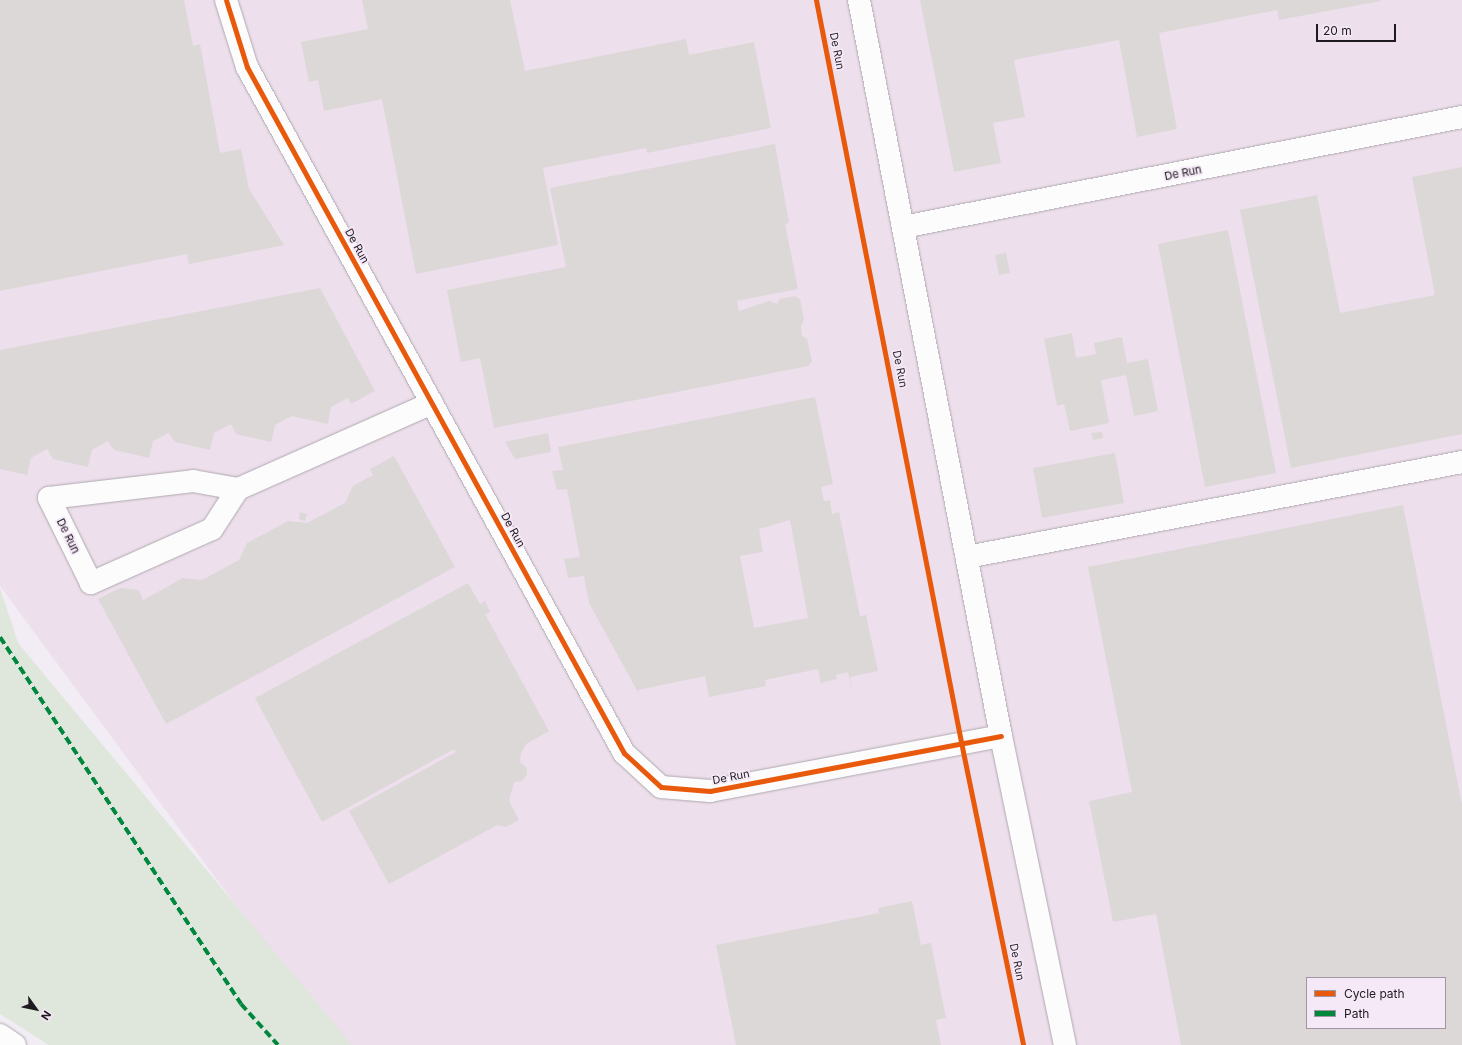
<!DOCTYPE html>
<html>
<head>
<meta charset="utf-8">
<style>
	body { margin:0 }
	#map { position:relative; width:1462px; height:1045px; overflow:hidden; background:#f2ecf4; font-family:Inter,sans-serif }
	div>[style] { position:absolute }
	.industrial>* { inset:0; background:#eddfec }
	.green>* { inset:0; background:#dfe6dc }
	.building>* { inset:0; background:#dcd8d8 }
	.roads { filter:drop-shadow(0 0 1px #aea9af) drop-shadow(0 0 1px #aea9af) }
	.minor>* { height:22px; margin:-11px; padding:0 11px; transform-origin:11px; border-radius:11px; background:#fdfcfd }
	.highway>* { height:22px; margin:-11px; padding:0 11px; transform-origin:11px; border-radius:11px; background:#fdfcfd }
	.quiet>* { height:4px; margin-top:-2px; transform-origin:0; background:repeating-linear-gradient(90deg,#00873e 0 8px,transparent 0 12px) }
	.cycleway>* { height:5px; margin:-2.5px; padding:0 2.5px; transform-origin:2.5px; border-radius:2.5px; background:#e8590c }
	span { translate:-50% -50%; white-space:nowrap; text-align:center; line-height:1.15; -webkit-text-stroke:3.5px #f5e8f7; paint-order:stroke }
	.street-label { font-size:11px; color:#1e1a1f }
	.legend { position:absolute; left:1306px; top:977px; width:140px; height:52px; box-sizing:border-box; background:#f5e8f7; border:1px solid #9f96a1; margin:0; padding:5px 7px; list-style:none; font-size:12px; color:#1e1a1f }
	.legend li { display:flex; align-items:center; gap:8px; height:20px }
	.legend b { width:20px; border:1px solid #9f96a1 }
	.north { position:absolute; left:16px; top:989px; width:40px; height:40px; -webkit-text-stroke:3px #f5e8f7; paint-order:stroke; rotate:123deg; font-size:11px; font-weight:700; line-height:16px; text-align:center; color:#1e1a1f }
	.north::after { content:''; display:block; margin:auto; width:14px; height:18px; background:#1e1a1f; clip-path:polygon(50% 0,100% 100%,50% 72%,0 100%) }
	.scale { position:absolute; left:1316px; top:24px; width:80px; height:18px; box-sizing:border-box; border:2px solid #1e1a1f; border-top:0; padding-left:5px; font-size:12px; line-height:14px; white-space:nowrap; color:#1e1a1f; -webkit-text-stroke:3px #f5e8f7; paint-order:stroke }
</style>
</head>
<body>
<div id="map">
	<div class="industrial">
		<div style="clip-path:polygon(evenodd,0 0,1462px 0,1462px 1045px,339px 1045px,0 586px,0 0,1307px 978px,1445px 978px,1445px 1028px,1307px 1028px,1307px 978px)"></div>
	</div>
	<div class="green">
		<div style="clip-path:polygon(0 588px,18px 643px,352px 1045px,49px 1045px,0 1014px)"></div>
	</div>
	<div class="building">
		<div style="clip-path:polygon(0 0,184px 0,193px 46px,200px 44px,220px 153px,241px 149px,249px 189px,284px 245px,189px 264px,187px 254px,0 291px)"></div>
		<div style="clip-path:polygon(362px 0,510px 0,525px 71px,686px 39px,689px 55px,754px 42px,771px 128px,647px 153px,646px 148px,543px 168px,558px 245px,416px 274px,382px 99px,324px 111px,318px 80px,309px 82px,301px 42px,368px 29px)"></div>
		<div style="clip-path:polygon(920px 0,1381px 0,1381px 1px,1279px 20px,1277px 10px,1159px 33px,1177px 129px,1137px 137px,1119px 40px,1014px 60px,1025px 117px,993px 123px,1001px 163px,954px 172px)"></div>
		<div style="clip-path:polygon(775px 144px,789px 223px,785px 224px,798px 289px,737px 301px,739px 311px,769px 301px,777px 304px,780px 299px,795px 296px,800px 299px,804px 320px,801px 326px,802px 336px,807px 339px,812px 361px,808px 366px,494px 428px,480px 358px,461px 362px,447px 290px,566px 267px,550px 188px)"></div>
		<div style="clip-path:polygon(1462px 167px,1462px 434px,1291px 468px,1240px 210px,1317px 195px,1340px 313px,1435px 295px,1412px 177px)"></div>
		<div style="clip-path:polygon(1228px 230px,1276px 473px,1205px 487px,1158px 244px)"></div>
		<div style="clip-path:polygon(1006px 253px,1010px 273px,999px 275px,995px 255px)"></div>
		<div style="clip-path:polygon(320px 288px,375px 391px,351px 404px,348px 398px,331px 407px,328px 424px,292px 416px,275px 425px,271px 442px,236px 434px,231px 424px,214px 433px,210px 450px,175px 442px,169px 433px,153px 441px,149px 458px,114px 450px,108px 441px,92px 450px,88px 467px,53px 459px,47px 449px,31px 458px,27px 475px,0 469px,0 350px)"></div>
		<div style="clip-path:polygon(1072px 333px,1076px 358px,1096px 354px,1094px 343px,1122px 337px,1127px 363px,1148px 359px,1158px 411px,1134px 416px,1126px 375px,1101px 380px,1109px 423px,1070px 431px,1064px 404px,1057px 406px,1044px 339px)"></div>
		<div style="clip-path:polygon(evenodd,815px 397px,833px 484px,821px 487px,824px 501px,830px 500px,832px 514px,839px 512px,860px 616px,866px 615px,878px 671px,850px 677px,852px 693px,848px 672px,836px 675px,837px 679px,821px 683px,818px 669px,765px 680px,766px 686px,709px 697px,705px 676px,638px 690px,639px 694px,589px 603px,584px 576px,568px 578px,564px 559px,580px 557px,567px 489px,557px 490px,552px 471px,563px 470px,558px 447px,815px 397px,790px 520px,808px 618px,754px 628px,740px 556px,763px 552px,759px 529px,790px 520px)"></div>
		<div style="clip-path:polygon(1102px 432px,1103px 438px,1093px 440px,1091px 433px)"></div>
		<div style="clip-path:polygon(548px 433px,551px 452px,515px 459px,505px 442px)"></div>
		<div style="clip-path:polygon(1115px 453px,1124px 503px,1042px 518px,1033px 468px)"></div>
		<div style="clip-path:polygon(394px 456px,455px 567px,166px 724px,98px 599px,120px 588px,139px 590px,143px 600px,183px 578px,202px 580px,239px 560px,247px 543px,288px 521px,307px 523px,345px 503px,353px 486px,373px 475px,370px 469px)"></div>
		<div style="clip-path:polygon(evenodd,1403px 505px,1462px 805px,1462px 1045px,1181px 1045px,1156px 914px,1113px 922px,1089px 801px,1132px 792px,1088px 567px,1403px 505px,1307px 978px,1445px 978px,1445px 1028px,1307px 1028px,1307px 978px)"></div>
		<div style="clip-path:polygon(300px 512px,307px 514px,305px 521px,299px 519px)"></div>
		<div style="clip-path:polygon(468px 583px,480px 604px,485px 601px,490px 612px,485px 614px,549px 731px,526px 744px,521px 753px,520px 762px,527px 768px,527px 775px,522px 781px,514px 782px,509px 801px,519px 820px,506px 827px,497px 825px,389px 884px,349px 811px,456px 752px,454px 749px,322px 822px,255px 698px)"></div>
		<div style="clip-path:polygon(912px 901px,921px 945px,931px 943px,946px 1018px,936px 1020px,941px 1045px,736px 1045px,716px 945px,879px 913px,878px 908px)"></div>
	</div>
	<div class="roads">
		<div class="minor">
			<div style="left:226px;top:0;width:70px;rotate:72.6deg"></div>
			<div style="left:247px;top:67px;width:783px;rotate:61.21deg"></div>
			<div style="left:624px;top:753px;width:50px;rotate:42.6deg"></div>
			<div style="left:661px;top:787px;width:49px;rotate:4.7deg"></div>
			<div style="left:710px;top:791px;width:296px;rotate:-10.7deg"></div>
			<div style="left:859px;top:0;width:750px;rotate:79.08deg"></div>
			<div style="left:1001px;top:736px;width:316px;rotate:78.3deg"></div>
			<div style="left:903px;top:227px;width:570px;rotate:-11.13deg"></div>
			<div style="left:193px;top:481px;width:46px;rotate:10.1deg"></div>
			<div style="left:238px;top:489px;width:48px;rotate:123deg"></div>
			<div style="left:212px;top:529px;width:133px;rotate:155.9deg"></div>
			<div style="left:91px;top:583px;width:95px;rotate:-116.3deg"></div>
			<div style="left:49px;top:498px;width:145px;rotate:-6.7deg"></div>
			<div style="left:238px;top:489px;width:212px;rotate:-23.9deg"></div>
			<div style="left:967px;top:557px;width:504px;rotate:-10.86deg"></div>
		</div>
		<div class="highway">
			<div style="left:0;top:1035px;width:18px;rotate:34deg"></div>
		</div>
	</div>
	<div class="quiet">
		<div style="left:0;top:637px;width:439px;rotate:56.7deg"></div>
		<div style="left:241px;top:1004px;width:55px;rotate:47.9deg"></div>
	</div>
	<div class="cycleway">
		<div style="left:226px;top:0;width:70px;rotate:72.6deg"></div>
		<div style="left:247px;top:67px;width:783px;rotate:61.21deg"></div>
		<div style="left:624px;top:753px;width:50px;rotate:42.6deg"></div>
		<div style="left:661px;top:787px;width:49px;rotate:4.7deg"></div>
		<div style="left:710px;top:791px;width:296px;rotate:-10.7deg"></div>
		<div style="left:816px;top:0;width:756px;rotate:78.94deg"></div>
		<div style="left:961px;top:742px;width:309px;rotate:78.4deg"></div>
	</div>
	<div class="street-label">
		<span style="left:837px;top:51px;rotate:79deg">De Run</span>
		<span style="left:1183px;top:173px;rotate:-11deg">De Run</span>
		<span style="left:357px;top:246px;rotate:61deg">De Run</span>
		<span style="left:900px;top:369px;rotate:79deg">De Run</span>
		<span style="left:513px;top:530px;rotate:61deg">De Run</span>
		<span style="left:68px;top:536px;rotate:64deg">De Run</span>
		<span style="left:731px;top:777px;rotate:-11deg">De Run</span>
		<span style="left:1017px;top:962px;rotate:79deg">De Run</span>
	</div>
	<ul class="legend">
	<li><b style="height:5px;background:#e8590c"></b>Cycle path</li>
	<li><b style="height:5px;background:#00873e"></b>Path</li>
	</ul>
	<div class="north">N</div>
	<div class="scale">20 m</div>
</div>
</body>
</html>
